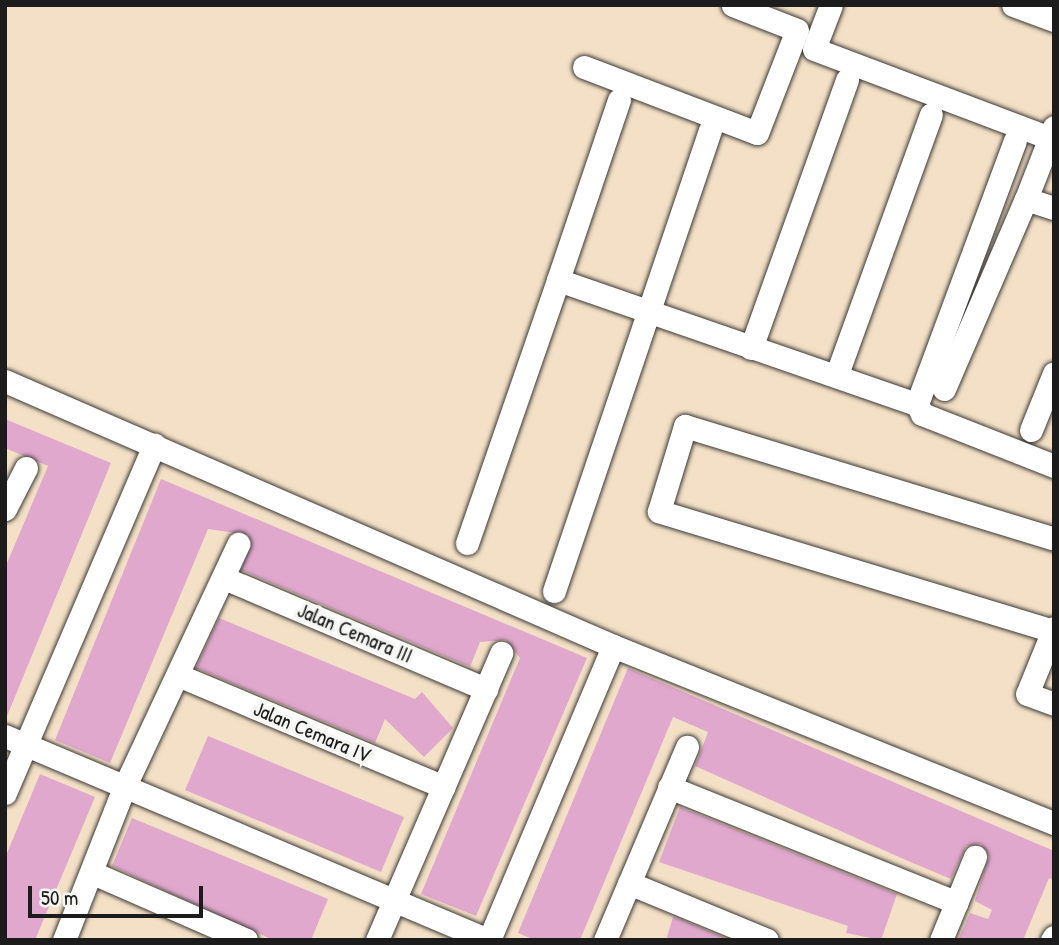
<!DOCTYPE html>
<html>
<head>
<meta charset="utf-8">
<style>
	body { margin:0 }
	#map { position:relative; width:1059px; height:945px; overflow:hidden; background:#f3e0c6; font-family:"Patrick Hand",sans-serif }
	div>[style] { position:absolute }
	.building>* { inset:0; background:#e1a8cd }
	.roads { filter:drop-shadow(0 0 2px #3c3936) drop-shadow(0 0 2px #3c3936) }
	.minor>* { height:23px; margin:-11.5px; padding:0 11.5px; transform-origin:11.5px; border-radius:11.5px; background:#fff }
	span { translate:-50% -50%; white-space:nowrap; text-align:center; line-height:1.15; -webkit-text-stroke:7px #f6f6f2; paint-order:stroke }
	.street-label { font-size:21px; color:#1c1c1c }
	.frame { position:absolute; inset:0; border:7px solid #1c1c1c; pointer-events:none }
	.scale { position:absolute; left:28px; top:886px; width:175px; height:32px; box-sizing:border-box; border:4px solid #1c1c1c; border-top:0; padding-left:9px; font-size:21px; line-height:24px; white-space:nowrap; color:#1c1c1c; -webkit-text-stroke:5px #f6f6f2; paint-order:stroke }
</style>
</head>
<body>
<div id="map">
	<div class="building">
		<div style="clip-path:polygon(5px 419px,111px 463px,5px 721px,5px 568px,48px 466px,5px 448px)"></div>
		<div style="clip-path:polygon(161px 479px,587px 658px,476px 916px,421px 894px,520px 658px,506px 640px,480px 642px,470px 667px,241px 570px,249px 535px,208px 529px,110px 763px,55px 740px)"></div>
		<div style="clip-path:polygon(219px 618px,415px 699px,422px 692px,453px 728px,424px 757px,385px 719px,375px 743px,196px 668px)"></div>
		<div style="clip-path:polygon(628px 668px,1054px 851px,1054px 880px,1049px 878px,1023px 940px,958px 940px,970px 913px,988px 919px,992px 910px,975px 901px,989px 856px,981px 844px,966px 846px,951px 879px,908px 861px,695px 766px,708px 732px,673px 717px,580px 940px,535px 940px,518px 933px)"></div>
		<div style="clip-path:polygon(208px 736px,404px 817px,381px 872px,185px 790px)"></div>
		<div style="clip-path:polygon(40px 774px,95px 797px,35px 940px,6px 940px,5px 858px)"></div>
		<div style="clip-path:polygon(680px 807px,897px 894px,881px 940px,846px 933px,848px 926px,659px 862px)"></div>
		<div style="clip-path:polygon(132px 818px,328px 899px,311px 940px,273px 940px,112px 866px)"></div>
		<div style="clip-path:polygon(673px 917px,678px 918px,730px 940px,666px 940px)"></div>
	</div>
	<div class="roads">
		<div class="minor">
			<div style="left:831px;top:5px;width:47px;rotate:111.1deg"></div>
			<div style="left:814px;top:49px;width:252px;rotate:20.7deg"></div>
			<div style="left:1013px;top:5px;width:44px;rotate:20.1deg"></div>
			<div style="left:584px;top:67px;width:185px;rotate:20.9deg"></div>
			<div style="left:757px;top:133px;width:110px;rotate:-68.8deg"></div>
			<div style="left:797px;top:30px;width:69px;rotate:-158.7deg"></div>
			<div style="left:1026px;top:199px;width:77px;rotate:-68.7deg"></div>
			<div style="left:558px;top:280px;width:190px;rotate:-71.3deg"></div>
			<div style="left:751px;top:348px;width:285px;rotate:-70.3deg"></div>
			<div style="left:837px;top:374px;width:276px;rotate:-70.1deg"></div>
			<div style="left:5px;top:381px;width:663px;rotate:23.55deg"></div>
			<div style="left:613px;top:646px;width:475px;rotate:21.9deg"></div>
			<div style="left:944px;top:389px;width:207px;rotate:-66.7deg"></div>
			<div style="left:1026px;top:199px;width:29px;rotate:18deg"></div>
			<div style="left:917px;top:404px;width:281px;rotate:-69.6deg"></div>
			<div style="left:1031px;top:430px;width:61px;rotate:-68deg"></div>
			<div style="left:5px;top:509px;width:46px;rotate:-62.9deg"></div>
			<div style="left:467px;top:543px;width:278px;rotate:-70.9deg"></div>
			<div style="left:558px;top:280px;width:380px;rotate:19.1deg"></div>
			<div style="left:917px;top:404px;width:11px;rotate:63deg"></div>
			<div style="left:922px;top:414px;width:142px;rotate:21.5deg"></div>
			<div style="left:224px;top:578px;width:285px;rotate:23deg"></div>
			<div style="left:554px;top:591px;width:486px;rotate:-71.3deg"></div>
			<div style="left:1054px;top:628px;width:71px;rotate:112.2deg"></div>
			<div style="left:1027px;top:694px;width:29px;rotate:20deg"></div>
			<div style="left:1053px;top:631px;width:412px;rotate:-163.1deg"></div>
			<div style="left:659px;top:511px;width:89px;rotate:-73deg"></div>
			<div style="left:685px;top:426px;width:386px;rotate:17deg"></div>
			<div style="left:180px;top:676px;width:286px;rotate:22.8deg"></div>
			<div style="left:5px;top:736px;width:524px;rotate:22.9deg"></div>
			<div style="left:669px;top:787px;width:310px;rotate:21.9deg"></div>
			<div style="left:5px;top:793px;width:379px;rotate:-66.8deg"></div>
			<div style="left:93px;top:873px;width:167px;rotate:23.6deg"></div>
			<div style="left:629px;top:883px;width:149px;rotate:22.4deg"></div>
			<div style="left:64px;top:940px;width:161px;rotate:-68.5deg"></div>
			<div style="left:123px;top:790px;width:272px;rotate:-64.9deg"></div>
			<div style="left:377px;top:940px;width:313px;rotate:-66.6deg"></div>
			<div style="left:489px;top:940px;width:319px;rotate:-67.1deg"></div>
			<div style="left:605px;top:940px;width:210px;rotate:-67deg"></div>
			<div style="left:941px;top:940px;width:90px;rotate:-67.7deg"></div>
			<div style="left:1052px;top:940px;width:4px;rotate:-56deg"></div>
		</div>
	</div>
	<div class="street-label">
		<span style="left:355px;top:633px;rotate:23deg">Jalan Cemara III</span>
		<span style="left:312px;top:732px;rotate:23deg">Jalan Cemara IV</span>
	</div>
	<div class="frame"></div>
	<div class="scale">50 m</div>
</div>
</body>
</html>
